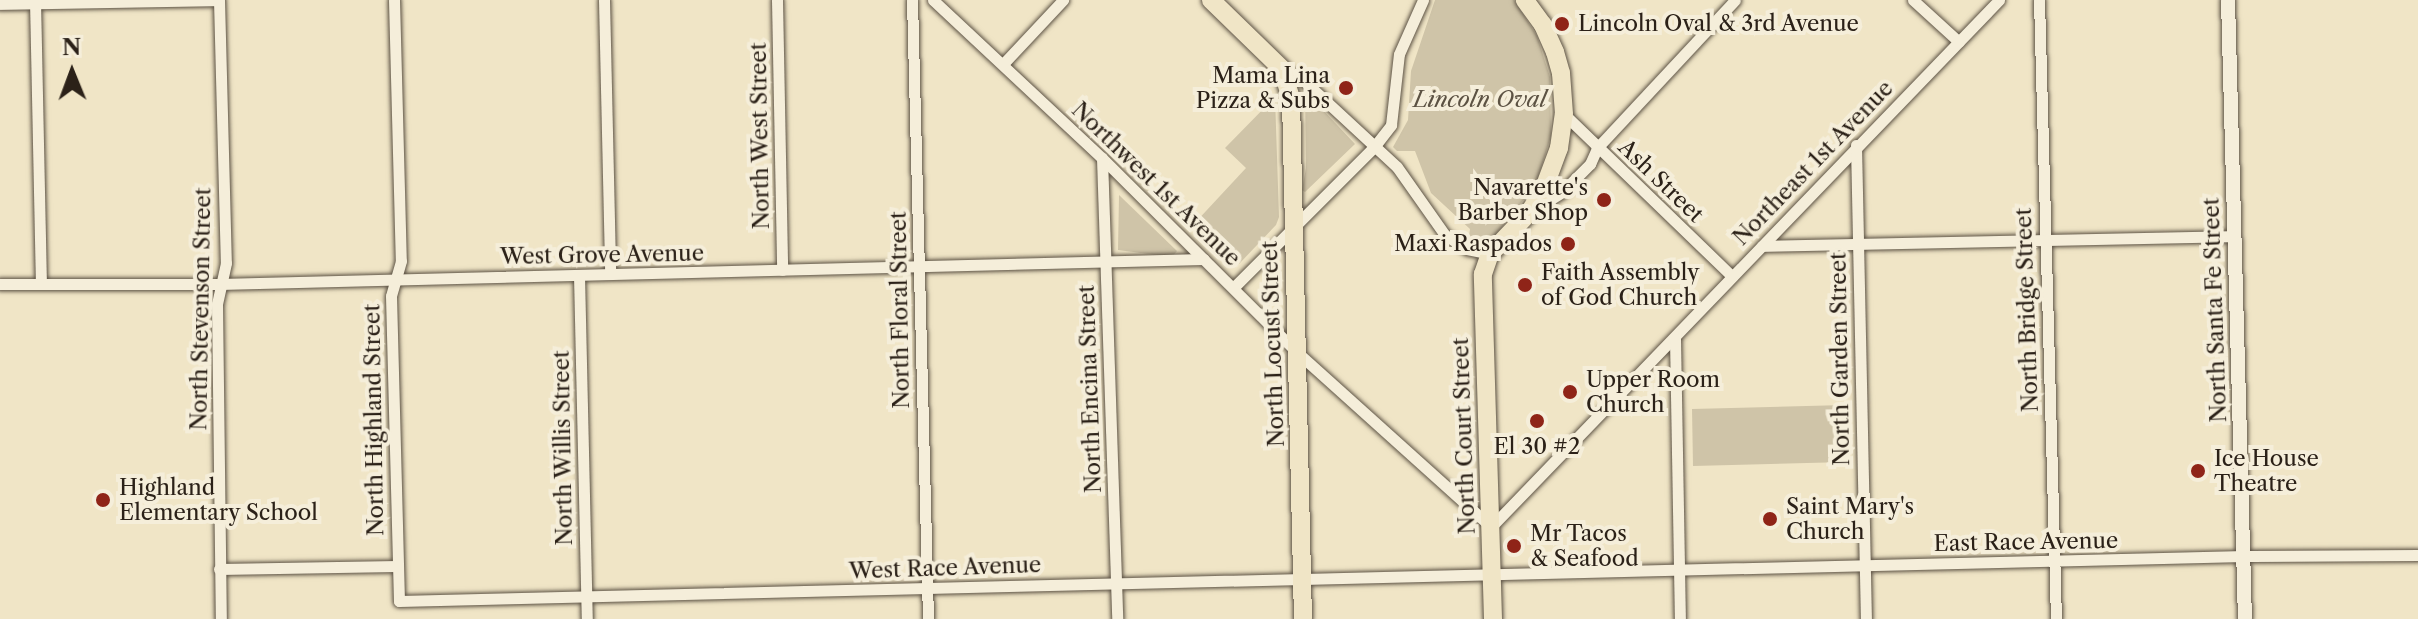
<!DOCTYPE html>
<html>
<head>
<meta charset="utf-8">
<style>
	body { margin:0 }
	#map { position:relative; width:2418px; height:619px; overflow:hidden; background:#f0e5c6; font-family:"Libre Caslon Text",serif }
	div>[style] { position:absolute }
	.green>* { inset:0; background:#cfc4a8 }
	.roads { filter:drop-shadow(0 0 2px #5c5244) drop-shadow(0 0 2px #5c5244) }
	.minor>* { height:11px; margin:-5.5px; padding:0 5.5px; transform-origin:5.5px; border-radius:5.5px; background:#f5eeda }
	.tertiary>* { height:14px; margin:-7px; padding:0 7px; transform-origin:7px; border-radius:7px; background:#f5eeda }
	.primary>* { height:18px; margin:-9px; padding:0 9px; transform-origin:9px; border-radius:9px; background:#f0e5c6 }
	.dots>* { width:22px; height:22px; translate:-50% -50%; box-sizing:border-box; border:4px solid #f5eeda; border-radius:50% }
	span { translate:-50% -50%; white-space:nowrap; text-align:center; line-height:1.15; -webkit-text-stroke:8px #f5eeda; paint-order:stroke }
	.poi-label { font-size:22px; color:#2b2118 }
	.left { translate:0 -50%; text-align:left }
	.right { translate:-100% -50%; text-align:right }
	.park-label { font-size:22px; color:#5c5243; font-style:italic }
	.street-label { font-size:22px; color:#2b2118 }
	.north { position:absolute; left:32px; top:32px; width:80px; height:80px; -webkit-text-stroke:6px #f5eeda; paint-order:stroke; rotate:359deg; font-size:22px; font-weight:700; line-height:32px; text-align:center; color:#2b2118 }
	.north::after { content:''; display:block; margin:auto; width:28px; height:36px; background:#2b2118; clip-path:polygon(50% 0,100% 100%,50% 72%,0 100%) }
</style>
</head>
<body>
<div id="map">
	<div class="green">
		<div style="clip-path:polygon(1435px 0,1514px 0,1537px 36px,1550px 77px,1551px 136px,1536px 184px,1495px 236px,1478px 246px,1468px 243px,1470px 229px,1431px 193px,1415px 151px,1397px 151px,1393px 147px,1408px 120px,1411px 71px)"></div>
		<div style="clip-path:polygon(1305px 91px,1355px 144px,1305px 192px,1302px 190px,1306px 168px)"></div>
		<div style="clip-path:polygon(1275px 97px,1279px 217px,1276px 225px,1239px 264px,1232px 265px,1193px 225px,1246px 168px,1225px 148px)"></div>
		<div style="clip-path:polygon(1119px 195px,1177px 251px,1172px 257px,1118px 250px)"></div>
		<div style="clip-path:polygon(1845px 405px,1846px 462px,1693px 466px,1692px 409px)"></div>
	</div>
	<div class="roads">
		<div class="minor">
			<div style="left:35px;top:0;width:284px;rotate:88.8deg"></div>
			<div style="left:219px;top:0;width:263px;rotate:88.5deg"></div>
			<div style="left:226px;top:263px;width:42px;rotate:102.4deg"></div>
			<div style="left:217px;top:304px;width:315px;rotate:89.3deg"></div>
			<div style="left:394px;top:0;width:261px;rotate:88.5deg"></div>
			<div style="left:401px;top:261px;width:36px;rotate:106deg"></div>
			<div style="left:391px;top:296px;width:305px;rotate:88.5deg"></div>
			<div style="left:399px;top:601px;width:1846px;rotate:-1.4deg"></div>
			<div style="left:2244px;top:556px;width:174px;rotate:-0.3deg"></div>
			<div style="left:604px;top:0;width:274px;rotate:88.7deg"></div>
			<div style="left:777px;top:0;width:270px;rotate:88.9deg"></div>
			<div style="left:912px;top:0;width:619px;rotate:88.52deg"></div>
			<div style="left:933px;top:0;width:231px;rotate:43.1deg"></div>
			<div style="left:1102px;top:158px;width:276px;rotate:44.9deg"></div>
			<div style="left:1298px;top:353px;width:260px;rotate:42deg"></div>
			<div style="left:1491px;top:527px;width:732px;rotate:-46.05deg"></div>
			<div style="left:1913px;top:0;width:62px;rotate:42.4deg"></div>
			<div style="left:2039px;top:0;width:619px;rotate:88.43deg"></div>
			<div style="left:0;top:4px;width:219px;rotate:-1deg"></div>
			<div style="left:1003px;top:64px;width:88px;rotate:-46.8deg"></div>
			<div style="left:1283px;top:70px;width:21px;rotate:25deg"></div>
			<div style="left:1302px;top:79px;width:129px;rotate:42.8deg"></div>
			<div style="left:1397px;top:167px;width:83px;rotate:54.8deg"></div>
			<div style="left:1445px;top:235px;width:26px;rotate:32deg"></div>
			<div style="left:1467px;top:249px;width:24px;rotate:12deg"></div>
			<div style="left:1564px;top:114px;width:233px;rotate:44deg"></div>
			<div style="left:1856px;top:145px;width:474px;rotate:88.8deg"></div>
			<div style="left:1102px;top:158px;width:461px;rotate:88.1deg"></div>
			<div style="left:1535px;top:209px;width:32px;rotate:-32deg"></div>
			<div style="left:1562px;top:192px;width:40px;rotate:-45deg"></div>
			<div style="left:1590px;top:164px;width:17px;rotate:-66deg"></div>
			<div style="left:1597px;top:148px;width:202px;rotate:-47deg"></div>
			<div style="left:1762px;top:246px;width:473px;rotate:-1.2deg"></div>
			<div style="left:579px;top:275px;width:344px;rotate:88.7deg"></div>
			<div style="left:0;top:284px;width:219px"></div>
			<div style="left:219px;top:284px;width:985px;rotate:-1.45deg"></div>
			<div style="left:1234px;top:287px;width:198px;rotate:-45deg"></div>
			<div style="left:1374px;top:147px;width:28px;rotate:-52deg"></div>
			<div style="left:1391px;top:125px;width:71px;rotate:-83.6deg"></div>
			<div style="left:1399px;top:54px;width:59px;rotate:-66deg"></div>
			<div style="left:1675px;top:338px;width:281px;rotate:89deg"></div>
			<div style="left:219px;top:569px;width:178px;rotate:-1deg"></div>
		</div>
		<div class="tertiary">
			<div style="left:2228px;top:0;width:619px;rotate:88.43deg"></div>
		</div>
		<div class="primary">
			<div style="left:1211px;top:0;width:99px;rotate:44.2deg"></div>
			<div style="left:1282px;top:69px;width:31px;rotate:73deg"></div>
			<div style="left:1291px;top:99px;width:520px;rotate:88.68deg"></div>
			<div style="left:1493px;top:619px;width:345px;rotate:-91.7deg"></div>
			<div style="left:1483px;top:274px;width:21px;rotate:-71deg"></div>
			<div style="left:1490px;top:254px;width:55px;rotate:-46.5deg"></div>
			<div style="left:1528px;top:214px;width:27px;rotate:-57deg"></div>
			<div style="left:1543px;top:191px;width:46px;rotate:-69.6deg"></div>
			<div style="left:1559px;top:148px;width:34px;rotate:-82deg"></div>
			<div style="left:1564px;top:114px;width:41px;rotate:-94.2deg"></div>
			<div style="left:1561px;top:73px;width:22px;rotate:-106deg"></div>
			<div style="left:1555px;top:52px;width:30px;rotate:-114deg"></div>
			<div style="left:1543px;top:25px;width:31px;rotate:-126deg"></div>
		</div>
	</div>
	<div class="dots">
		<div style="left:1562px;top:24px;background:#8f2418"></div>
		<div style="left:1346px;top:88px;background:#8f2418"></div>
		<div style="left:1604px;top:200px;background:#8f2418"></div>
		<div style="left:1568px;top:244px;background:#8f2418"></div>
		<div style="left:1525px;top:285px;background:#8f2418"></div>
		<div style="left:1570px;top:392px;background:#8f2418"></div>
		<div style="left:1537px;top:421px;background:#8f2418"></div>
		<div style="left:2198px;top:471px;background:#8f2418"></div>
		<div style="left:103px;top:500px;background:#8f2418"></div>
		<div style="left:1770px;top:519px;background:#8f2418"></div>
		<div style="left:1514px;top:546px;background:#8f2418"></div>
	</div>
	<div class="poi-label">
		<span class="left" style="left:1578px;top:24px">Lincoln Oval &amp; 3rd Avenue</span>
		<span class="right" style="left:1330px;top:88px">Mama Lina<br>Pizza &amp; Subs</span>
		<span class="right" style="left:1588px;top:200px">Navarette's<br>Barber Shop</span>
		<span class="right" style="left:1552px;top:244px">Maxi Raspados</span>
		<span class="left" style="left:1541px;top:285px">Faith Assembly<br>of God Church</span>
		<span class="left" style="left:1586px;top:392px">Upper Room<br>Church</span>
		<span style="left:1537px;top:447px">El 30 #2</span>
		<span class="left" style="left:2214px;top:471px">Ice House<br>Theatre</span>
		<span class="left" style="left:119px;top:500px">Highland<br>Elementary School</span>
		<span class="left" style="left:1786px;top:519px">Saint Mary's<br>Church</span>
		<span class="left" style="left:1530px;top:546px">Mr Tacos<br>&amp; Seafood</span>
	</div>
	<div class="park-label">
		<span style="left:1480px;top:100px">Lincoln Oval</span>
	</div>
	<div class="street-label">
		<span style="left:760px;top:136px;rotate:-91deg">North West Street</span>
		<span style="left:1813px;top:163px;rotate:-46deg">Northeast 1st Avenue</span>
		<span style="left:1661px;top:181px;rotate:44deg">Ash Street</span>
		<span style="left:1156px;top:184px;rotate:44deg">Northwest 1st Avenue</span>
		<span style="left:602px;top:255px;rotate:-1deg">West Grove Avenue</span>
		<span style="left:201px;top:309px;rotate:-89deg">North Stevenson Street</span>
		<span style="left:900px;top:310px;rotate:-91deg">North Floral Street</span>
		<span style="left:2027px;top:310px;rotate:-92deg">North Bridge Street</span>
		<span style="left:2215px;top:310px;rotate:-92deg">North Santa Fe Street</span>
		<span style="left:1273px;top:344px;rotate:-92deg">North Locust Street</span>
		<span style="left:1840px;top:359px;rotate:-91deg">North Garden Street</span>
		<span style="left:1090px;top:389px;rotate:-92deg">North Encina Street</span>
		<span style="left:374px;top:420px;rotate:-91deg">North Highland Street</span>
		<span style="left:1464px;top:436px;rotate:-92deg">North Court Street</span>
		<span style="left:563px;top:448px;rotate:-91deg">North Willis Street</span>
		<span style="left:2026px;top:542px;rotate:-1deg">East Race Avenue</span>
		<span style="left:945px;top:568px;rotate:-2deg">West Race Avenue</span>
	</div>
	<div class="north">N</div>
</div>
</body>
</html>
